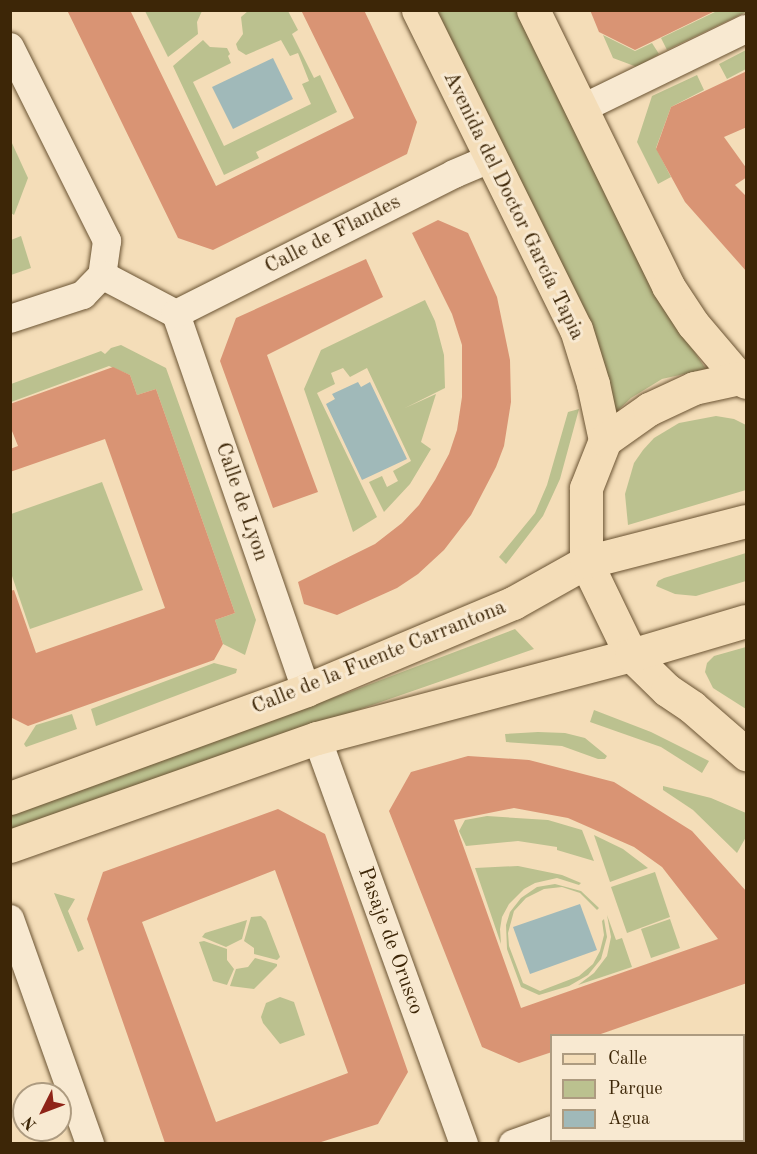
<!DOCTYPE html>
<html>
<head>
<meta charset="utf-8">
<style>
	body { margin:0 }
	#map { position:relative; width:757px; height:1154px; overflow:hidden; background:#f4ddb8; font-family:"Old Standard TT",serif }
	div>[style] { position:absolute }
	.green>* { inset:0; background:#bbc18f }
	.water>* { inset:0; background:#a0b9b9 }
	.building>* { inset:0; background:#d99474 }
	.roads { filter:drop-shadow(0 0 2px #6b5433) drop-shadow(0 0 2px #6b5433) }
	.minor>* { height:28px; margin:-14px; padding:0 14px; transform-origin:14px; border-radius:14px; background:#f8e9d1 }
	.major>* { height:33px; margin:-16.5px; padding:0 16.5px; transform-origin:16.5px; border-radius:16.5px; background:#f4ddb8 }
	span { translate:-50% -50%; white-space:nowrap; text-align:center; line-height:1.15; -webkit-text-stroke:6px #f8e9d1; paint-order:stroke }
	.street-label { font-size:21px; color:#3d2607 }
	.frame { position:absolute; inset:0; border:12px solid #3d2607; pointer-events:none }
	.legend { position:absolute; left:550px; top:1034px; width:195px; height:108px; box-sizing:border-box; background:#f8e9d1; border:2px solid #ad9b80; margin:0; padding:8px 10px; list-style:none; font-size:18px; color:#3d2607 }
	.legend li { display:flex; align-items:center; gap:12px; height:30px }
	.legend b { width:30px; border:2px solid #ad9b80 }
	.north { position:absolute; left:12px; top:1082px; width:60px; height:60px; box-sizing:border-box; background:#f8e9d1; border:2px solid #ad9b80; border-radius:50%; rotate:228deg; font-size:16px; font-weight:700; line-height:24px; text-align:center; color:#3d2607 }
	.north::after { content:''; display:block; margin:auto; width:21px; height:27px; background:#8f2418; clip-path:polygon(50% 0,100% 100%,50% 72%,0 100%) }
</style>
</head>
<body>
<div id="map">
	<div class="green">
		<div style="clip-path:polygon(145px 11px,202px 11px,197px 22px,198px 34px,168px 57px)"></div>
		<div style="clip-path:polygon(248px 11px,288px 11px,298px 30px,292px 34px,314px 78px,320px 75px,337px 112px,256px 152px,259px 158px,224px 175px,173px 66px,203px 40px,210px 47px,227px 48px,230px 54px,228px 56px,231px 63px,193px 82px,224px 146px,311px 104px,302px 84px,309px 81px,298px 53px,290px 56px,281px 40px,246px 55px,238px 50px,236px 44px,243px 34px,241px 17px)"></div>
		<div style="clip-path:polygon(436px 11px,519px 11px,658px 298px,706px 369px,662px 379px,631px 398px,613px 415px,606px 368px,598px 347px)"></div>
		<div style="clip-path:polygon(717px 11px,746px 12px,667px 50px,661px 38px)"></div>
		<div style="clip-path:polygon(603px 35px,635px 51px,652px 43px,659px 54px,637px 67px,613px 58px)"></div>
		<div style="clip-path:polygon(746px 50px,746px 69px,727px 79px,719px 64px)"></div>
		<div style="clip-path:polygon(697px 75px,704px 90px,671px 107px,656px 148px,671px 177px,658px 184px,637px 142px,652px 96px)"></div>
		<div style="clip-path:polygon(11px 141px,28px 178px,14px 215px,11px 213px)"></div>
		<div style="clip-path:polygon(21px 236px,31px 268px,11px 275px,11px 240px)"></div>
		<div style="clip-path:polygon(425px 300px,435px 321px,444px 355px,445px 388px,405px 408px,436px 394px,421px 442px,431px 449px,410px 484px,384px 512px,369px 482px,382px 476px,387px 487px,398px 481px,393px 471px,411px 461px,367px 368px,350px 377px,343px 368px,331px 373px,335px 384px,317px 393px,377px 517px,353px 532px,304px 389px,321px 350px)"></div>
		<div style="clip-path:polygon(121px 345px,166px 368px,256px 620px,245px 655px,223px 644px,215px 620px,235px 613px,156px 389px,137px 395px,130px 375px,109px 366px,11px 402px,11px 384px,101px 351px,105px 354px,111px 348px)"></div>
		<div style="clip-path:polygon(579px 409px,560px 479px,543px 516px,506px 564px,499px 557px,535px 513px,547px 485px,568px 412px)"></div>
		<div style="clip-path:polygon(716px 416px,734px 419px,746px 425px,746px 490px,628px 525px,625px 494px,634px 463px,643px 450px,654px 438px,679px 423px)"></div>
		<div style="clip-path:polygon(102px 482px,143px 590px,30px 629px,11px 573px,11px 514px)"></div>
		<div style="clip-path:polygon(746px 553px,746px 581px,696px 596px,675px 594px,656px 586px,658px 581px,664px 578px)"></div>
		<div style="clip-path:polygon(515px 629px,534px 649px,11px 830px,10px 812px,352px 691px)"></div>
		<div style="clip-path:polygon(746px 647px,746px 709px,713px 688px,705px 672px,707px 663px,714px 656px)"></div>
		<div style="clip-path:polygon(214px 663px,237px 669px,236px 673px,96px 726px,91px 709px)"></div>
		<div style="clip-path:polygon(594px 710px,651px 732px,709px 761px,702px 773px,661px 747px,590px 722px)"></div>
		<div style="clip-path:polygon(72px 714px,77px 729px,26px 747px,24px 744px,36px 725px)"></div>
		<div style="clip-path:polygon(538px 732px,565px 733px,585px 738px,607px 756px,605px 759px,598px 759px,562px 746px,506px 742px,505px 734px)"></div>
		<div style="clip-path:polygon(663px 786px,711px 798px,746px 813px,746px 837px,737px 853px,693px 810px,663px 790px)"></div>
		<div style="clip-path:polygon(487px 816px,548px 820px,582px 830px,594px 861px,557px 850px,557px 847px,518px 841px,466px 846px,459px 831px,465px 820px)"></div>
		<div style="clip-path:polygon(594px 835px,623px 849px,648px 868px,610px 882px)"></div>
		<div style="clip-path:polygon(518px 866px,562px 875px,581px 883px,579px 885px,557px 878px,535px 883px,524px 889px,509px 904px,502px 917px,500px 929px,501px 944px,475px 868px)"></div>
		<div style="clip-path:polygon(655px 872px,670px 917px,627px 933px,611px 887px)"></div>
		<div style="clip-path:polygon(555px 884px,581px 891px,599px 908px,597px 910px,580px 893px,562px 887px,544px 889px,526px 898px,514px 911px,508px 933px,509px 946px,523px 983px,540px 991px,579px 976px,593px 964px,600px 951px,604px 935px,602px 921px,604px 919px,607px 937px,601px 959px,588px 975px,569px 986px,539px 995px,521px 987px,507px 949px,506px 925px,510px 912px,521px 898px,537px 887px)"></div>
		<div style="clip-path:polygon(54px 893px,75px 899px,68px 911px,84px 949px,78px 952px)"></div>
		<div style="clip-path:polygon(607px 915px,616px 940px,622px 938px,632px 967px,578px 985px,594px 973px,607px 956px,611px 937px)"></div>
		<div style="clip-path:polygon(261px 916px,266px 921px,280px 957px,277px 960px,254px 954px,254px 948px,244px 941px,251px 917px)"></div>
		<div style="clip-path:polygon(670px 919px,680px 948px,651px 958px,641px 929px)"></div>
		<div style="clip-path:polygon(247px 920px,242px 939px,226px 947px,202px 937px,205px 933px)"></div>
		<div style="clip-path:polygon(204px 941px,227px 949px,227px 960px,234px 969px,227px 985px,213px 981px,199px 942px)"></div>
		<div style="clip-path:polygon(255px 958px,277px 964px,277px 966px,254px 989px,230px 986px,236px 969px,248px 967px)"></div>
		<div style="clip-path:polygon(280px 997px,294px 1002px,305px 1035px,280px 1044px,263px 1023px,261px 1017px,266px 1003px)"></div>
	</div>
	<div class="water">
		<div style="clip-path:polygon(273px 58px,293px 99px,233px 129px,212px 87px)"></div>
		<div style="clip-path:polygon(358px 382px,361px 387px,370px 382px,407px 459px,362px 480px,326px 404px,335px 399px,332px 394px)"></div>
		<div style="clip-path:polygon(580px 904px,597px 950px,530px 974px,513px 927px)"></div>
	</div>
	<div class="building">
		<div style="clip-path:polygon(67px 10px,130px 10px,216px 186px,354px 118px,301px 10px,364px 10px,417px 122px,407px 154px,213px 250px,178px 238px)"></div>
		<div style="clip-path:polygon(590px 10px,717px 10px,635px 50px,599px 32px)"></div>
		<div style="clip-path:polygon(747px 71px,747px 127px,724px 137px,747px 169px,747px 177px,735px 185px,747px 197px,747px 272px,685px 202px,656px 149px,671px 107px)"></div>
		<div style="clip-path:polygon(438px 220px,468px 233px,497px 297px,510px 360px,511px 402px,504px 446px,496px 467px,471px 515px,444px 550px,418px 574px,397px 588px,337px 615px,304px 604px,298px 582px,375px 544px,402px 523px,419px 505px,435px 480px,449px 454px,457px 430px,462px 397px,462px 345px,452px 314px,412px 233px)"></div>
		<div style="clip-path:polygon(366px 259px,383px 297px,267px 355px,318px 492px,273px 508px,220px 361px,236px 318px)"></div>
		<div style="clip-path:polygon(113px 367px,130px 375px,137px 395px,156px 389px,235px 613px,215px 620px,223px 644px,214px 660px,28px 726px,10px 717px,10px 591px,14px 590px,36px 653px,165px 608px,105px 439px,10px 472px,10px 449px,18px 446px,10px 426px,10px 404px)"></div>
		<div style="clip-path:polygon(evenodd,468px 756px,529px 760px,614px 782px,692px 831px,747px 892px,747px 983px,598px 1035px,552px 1035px,552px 1052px,519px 1063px,482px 1047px,389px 811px,411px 772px,468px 756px,514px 808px,568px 818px,634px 847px,662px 867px,718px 939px,521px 1008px,454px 820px,514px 808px)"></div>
		<div style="clip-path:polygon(evenodd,278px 809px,325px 834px,408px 1072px,378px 1124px,318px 1143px,165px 1143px,87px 919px,103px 872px,278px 809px,275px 870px,348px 1073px,216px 1122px,142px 922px,275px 870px)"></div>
	</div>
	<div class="roads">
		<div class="minor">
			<div style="left:10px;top:47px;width:217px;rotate:63.4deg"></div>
			<div style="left:107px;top:241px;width:34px;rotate:98deg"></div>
			<div style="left:581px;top:109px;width:183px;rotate:-25.9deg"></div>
			<div style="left:102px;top:275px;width:84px;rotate:27.8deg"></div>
			<div style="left:176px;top:314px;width:398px;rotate:70.9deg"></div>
			<div style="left:176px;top:314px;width:311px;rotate:-26.7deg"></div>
			<div style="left:454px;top:174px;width:39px;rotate:-23deg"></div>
			<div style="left:10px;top:319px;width:77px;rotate:-18.2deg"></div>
			<div style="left:83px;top:295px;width:28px;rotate:-46deg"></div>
			<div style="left:317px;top:738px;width:432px;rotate:70.1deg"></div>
			<div style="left:10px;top:919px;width:239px;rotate:70.4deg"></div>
			<div style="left:744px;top:1061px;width:2px;rotate:-27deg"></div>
			<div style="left:513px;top:1144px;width:41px;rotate:-19.7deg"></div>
		</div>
		<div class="major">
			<div style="left:418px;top:10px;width:356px;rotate:63.7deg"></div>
			<div style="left:576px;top:329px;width:58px;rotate:72.8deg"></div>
			<div style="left:593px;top:384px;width:57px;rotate:77.9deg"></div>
			<div style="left:605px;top:440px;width:52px;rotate:111.6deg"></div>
			<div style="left:586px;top:488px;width:74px;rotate:90deg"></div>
			<div style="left:586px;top:562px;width:103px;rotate:64.2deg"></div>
			<div style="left:631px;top:655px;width:50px;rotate:44.2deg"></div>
			<div style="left:667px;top:690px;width:30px;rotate:34deg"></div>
			<div style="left:692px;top:707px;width:72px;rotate:41deg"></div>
			<div style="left:533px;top:10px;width:307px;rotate:63.9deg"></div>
			<div style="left:668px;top:286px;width:45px;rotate:56.7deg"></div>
			<div style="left:693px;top:324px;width:71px;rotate:49.6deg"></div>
			<div style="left:739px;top:378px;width:8px;rotate:30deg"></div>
			<div style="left:605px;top:440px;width:54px;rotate:-35.2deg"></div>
			<div style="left:649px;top:409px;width:50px;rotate:-25deg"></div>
			<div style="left:694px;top:388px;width:46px;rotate:-12.5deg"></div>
			<div style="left:10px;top:798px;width:315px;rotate:-20deg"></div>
			<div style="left:306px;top:690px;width:225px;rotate:-22.8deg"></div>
			<div style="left:513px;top:603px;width:84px;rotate:-29.3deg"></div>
			<div style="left:586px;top:562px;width:165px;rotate:-14.4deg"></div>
			<div style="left:10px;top:846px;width:325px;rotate:-19.4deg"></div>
			<div style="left:317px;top:738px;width:325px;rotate:-14.8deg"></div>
			<div style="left:631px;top:655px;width:120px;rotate:-16.5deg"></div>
		</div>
	</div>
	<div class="street-label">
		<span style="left:513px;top:206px;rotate:64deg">Avenida del Doctor García Tapia</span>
		<span style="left:333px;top:235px;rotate:-27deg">Calle de Flandes</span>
		<span style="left:241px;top:502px;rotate:71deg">Calle de Lyon</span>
		<span style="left:379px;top:658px;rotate:-22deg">Calle de la Fuente Carrantona</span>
		<span style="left:390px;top:941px;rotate:70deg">Pasaje de Orusco</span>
	</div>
	<div class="frame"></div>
	<ul class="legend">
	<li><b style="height:8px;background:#f4ddb8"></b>Calle</li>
	<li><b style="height:16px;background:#bbc18f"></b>Parque</li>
	<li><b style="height:16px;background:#a0b9b9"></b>Agua</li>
	</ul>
	<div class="north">N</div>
</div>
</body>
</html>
